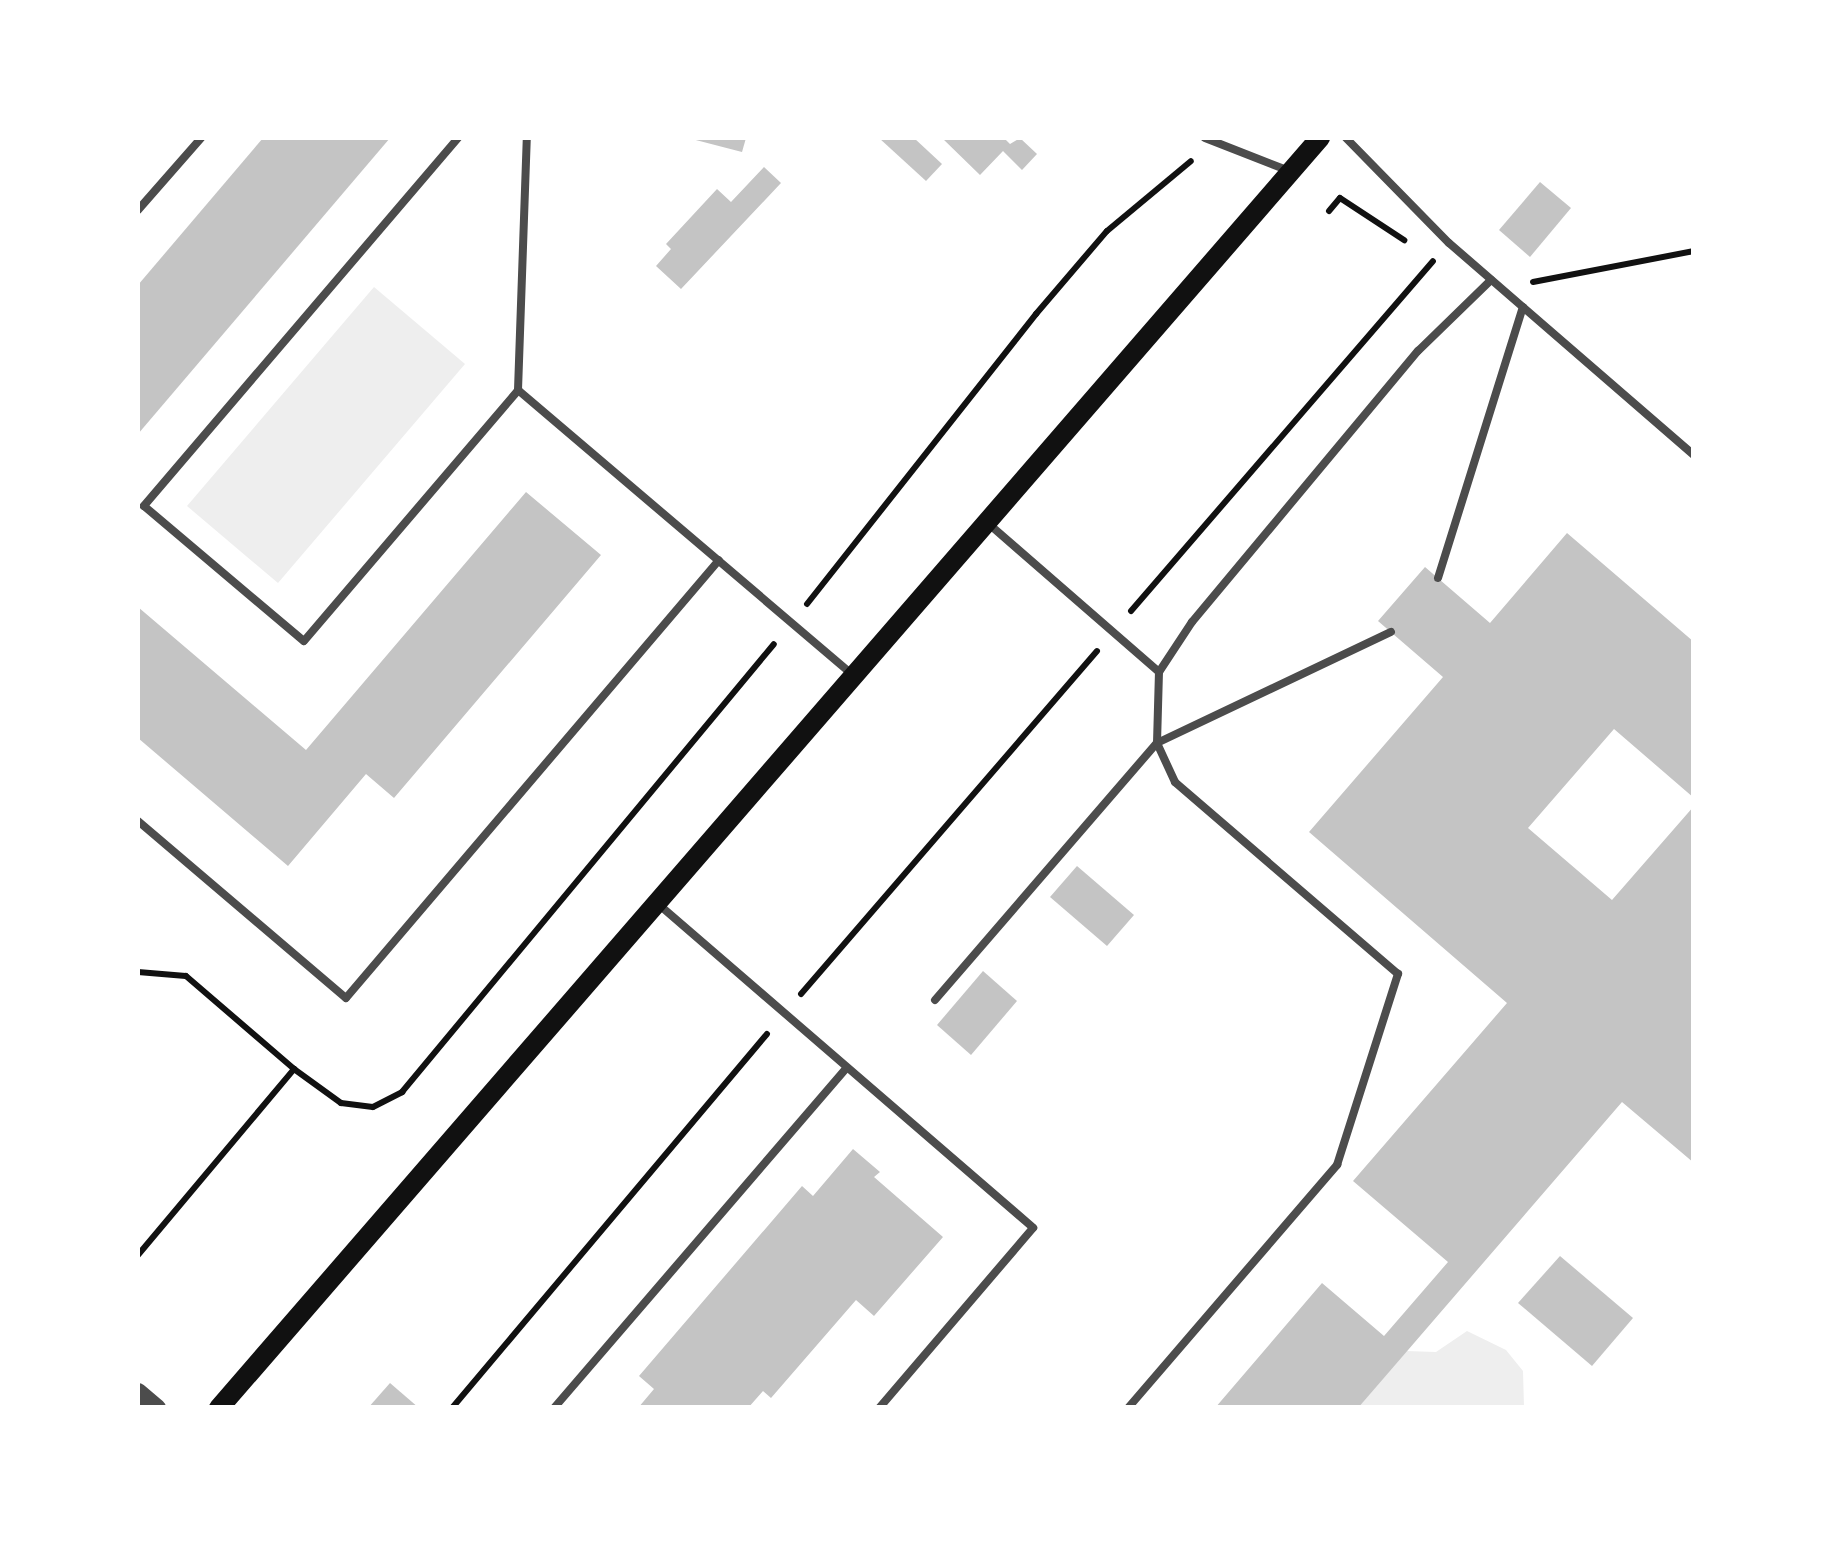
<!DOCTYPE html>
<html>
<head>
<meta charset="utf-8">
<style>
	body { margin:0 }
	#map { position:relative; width:1831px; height:1545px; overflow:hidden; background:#fff; font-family:"DejaVu Sans",sans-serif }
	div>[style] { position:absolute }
	.green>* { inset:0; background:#eee }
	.building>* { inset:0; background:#c4c4c4 }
	.path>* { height:6px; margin:-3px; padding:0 3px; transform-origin:3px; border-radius:3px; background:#111 }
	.service>* { height:8px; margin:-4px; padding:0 4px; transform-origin:4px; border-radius:4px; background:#4c4c4c }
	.tertiary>* { height:18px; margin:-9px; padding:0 9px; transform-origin:9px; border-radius:9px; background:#4c4c4c }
	.secondary>* { height:20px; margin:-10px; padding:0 10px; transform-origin:10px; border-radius:10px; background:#111 }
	span { translate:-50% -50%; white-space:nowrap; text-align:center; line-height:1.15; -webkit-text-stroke:10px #fff; paint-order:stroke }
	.frame { position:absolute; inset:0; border:140px solid #fff; pointer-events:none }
</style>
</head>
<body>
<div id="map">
	<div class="green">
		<div style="clip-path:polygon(374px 287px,465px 364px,278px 583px,187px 506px)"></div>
		<div style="clip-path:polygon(1467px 1331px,1506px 1350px,1523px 1371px,1524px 1407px,1358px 1408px,1406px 1351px,1436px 1352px)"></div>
	</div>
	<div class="building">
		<div style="clip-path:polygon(263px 138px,390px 138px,138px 434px,138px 285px)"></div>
		<div style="clip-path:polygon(688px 138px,746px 138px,742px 152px)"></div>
		<div style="clip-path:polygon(879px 138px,914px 138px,942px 164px,926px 181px)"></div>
		<div style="clip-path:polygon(942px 138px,1004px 138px,1010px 144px,1020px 138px,1037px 154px,1022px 170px,1003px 151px,980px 175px)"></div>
		<div style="clip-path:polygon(764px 167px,781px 183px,681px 289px,656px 266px,671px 249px,666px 244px,717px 189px,731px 202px)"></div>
		<div style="clip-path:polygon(1540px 182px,1571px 208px,1530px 257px,1499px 230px)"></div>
		<div style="clip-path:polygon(526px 492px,601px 555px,394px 798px,366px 774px,288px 866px,138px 738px,138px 607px,306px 750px)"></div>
		<div style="clip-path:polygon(1567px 533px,1694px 642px,1694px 798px,1614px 729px,1528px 828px,1612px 900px,1694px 806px,1694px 1163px,1622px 1102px,1358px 1408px,1215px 1408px,1322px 1283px,1384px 1336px,1448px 1262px,1353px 1181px,1507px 1003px,1309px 832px,1443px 677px,1378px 621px,1425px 567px,1490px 623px)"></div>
		<div style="clip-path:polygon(1077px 866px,1134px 915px,1107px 946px,1050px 897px)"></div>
		<div style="clip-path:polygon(983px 971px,1017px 1001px,971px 1055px,937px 1025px)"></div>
		<div style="clip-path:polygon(853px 1149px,880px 1172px,874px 1177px,943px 1237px,874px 1316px,856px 1300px,771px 1398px,763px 1391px,748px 1408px,638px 1408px,654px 1389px,639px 1376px,802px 1186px,813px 1196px)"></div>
		<div style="clip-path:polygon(1560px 1256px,1633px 1318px,1592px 1366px,1518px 1303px)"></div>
		<div style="clip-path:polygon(390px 1383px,419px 1408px,368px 1408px)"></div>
	</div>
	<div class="path">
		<div style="left:1329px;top:211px;width:17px;rotate:-50deg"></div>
		<div style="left:1340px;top:198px;width:77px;rotate:33.3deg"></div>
		<div style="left:1533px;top:282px;width:164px;rotate:-10.9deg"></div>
		<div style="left:807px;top:604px;width:370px;rotate:-51.7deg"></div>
		<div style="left:1036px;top:314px;width:109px;rotate:-49.5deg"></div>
		<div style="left:1107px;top:231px;width:109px;rotate:-39.8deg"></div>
		<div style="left:1131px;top:611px;width:462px;rotate:-49.2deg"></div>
		<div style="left:138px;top:972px;width:48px;rotate:4.8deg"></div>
		<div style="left:186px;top:976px;width:143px;rotate:40.7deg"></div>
		<div style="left:801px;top:994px;width:453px;rotate:-49.2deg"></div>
		<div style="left:138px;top:1255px;width:243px;rotate:-50deg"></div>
		<div style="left:294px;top:1069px;width:58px;rotate:35.9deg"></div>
		<div style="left:341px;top:1103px;width:32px;rotate:7deg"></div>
		<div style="left:373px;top:1107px;width:33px;rotate:-27deg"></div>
		<div style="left:402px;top:1092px;width:582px;rotate:-50.3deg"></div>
		<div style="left:452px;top:1408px;width:489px;rotate:-49.9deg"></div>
	</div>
	<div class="service">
		<div style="left:458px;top:138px;width:484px;rotate:130.5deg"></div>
		<div style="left:144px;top:506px;width:209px;rotate:40.2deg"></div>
		<div style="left:304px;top:641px;width:330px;rotate:-49.5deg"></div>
		<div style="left:518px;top:390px;width:437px;rotate:40.4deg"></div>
		<div style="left:1205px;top:138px;width:90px;rotate:21.4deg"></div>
		<div style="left:1346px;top:138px;width:147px;rotate:45.6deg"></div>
		<div style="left:1449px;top:243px;width:324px;rotate:40.9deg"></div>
		<div style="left:138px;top:210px;width:96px;rotate:-48.8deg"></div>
		<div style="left:518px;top:390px;width:252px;rotate:-88deg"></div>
		<div style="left:990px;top:525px;width:224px;rotate:41deg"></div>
		<div style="left:1438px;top:578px;width:284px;rotate:-72.6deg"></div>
		<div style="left:138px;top:821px;width:273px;rotate:40.4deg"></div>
		<div style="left:346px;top:998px;width:575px;rotate:-49.58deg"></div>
		<div style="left:657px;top:903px;width:497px;rotate:40.8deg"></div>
		<div style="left:1033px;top:1228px;width:237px;rotate:130.5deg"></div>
		<div style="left:935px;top:1000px;width:340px;rotate:-49.2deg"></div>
		<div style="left:1157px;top:743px;width:259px;rotate:-25.4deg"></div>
		<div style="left:554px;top:1408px;width:448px;rotate:-49.3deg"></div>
		<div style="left:1128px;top:1408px;width:321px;rotate:-49.3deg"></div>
		<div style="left:1337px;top:1165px;width:201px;rotate:-72.3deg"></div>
		<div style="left:1398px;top:974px;width:294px;rotate:-139.3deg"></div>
		<div style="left:1175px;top:782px;width:43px;rotate:-114.8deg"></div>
		<div style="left:1157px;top:743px;width:71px;rotate:-88.4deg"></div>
		<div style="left:1159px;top:672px;width:60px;rotate:-56.6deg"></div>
		<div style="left:1192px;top:622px;width:353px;rotate:-50.2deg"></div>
		<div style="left:1418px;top:351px;width:102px;rotate:-44.2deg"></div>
	</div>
	<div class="tertiary">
		<div style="left:138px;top:1392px;width:25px;rotate:40deg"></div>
	</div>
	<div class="secondary">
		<div style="left:219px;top:1408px;width:1681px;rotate:-49.08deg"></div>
	</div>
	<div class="frame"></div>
</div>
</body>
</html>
